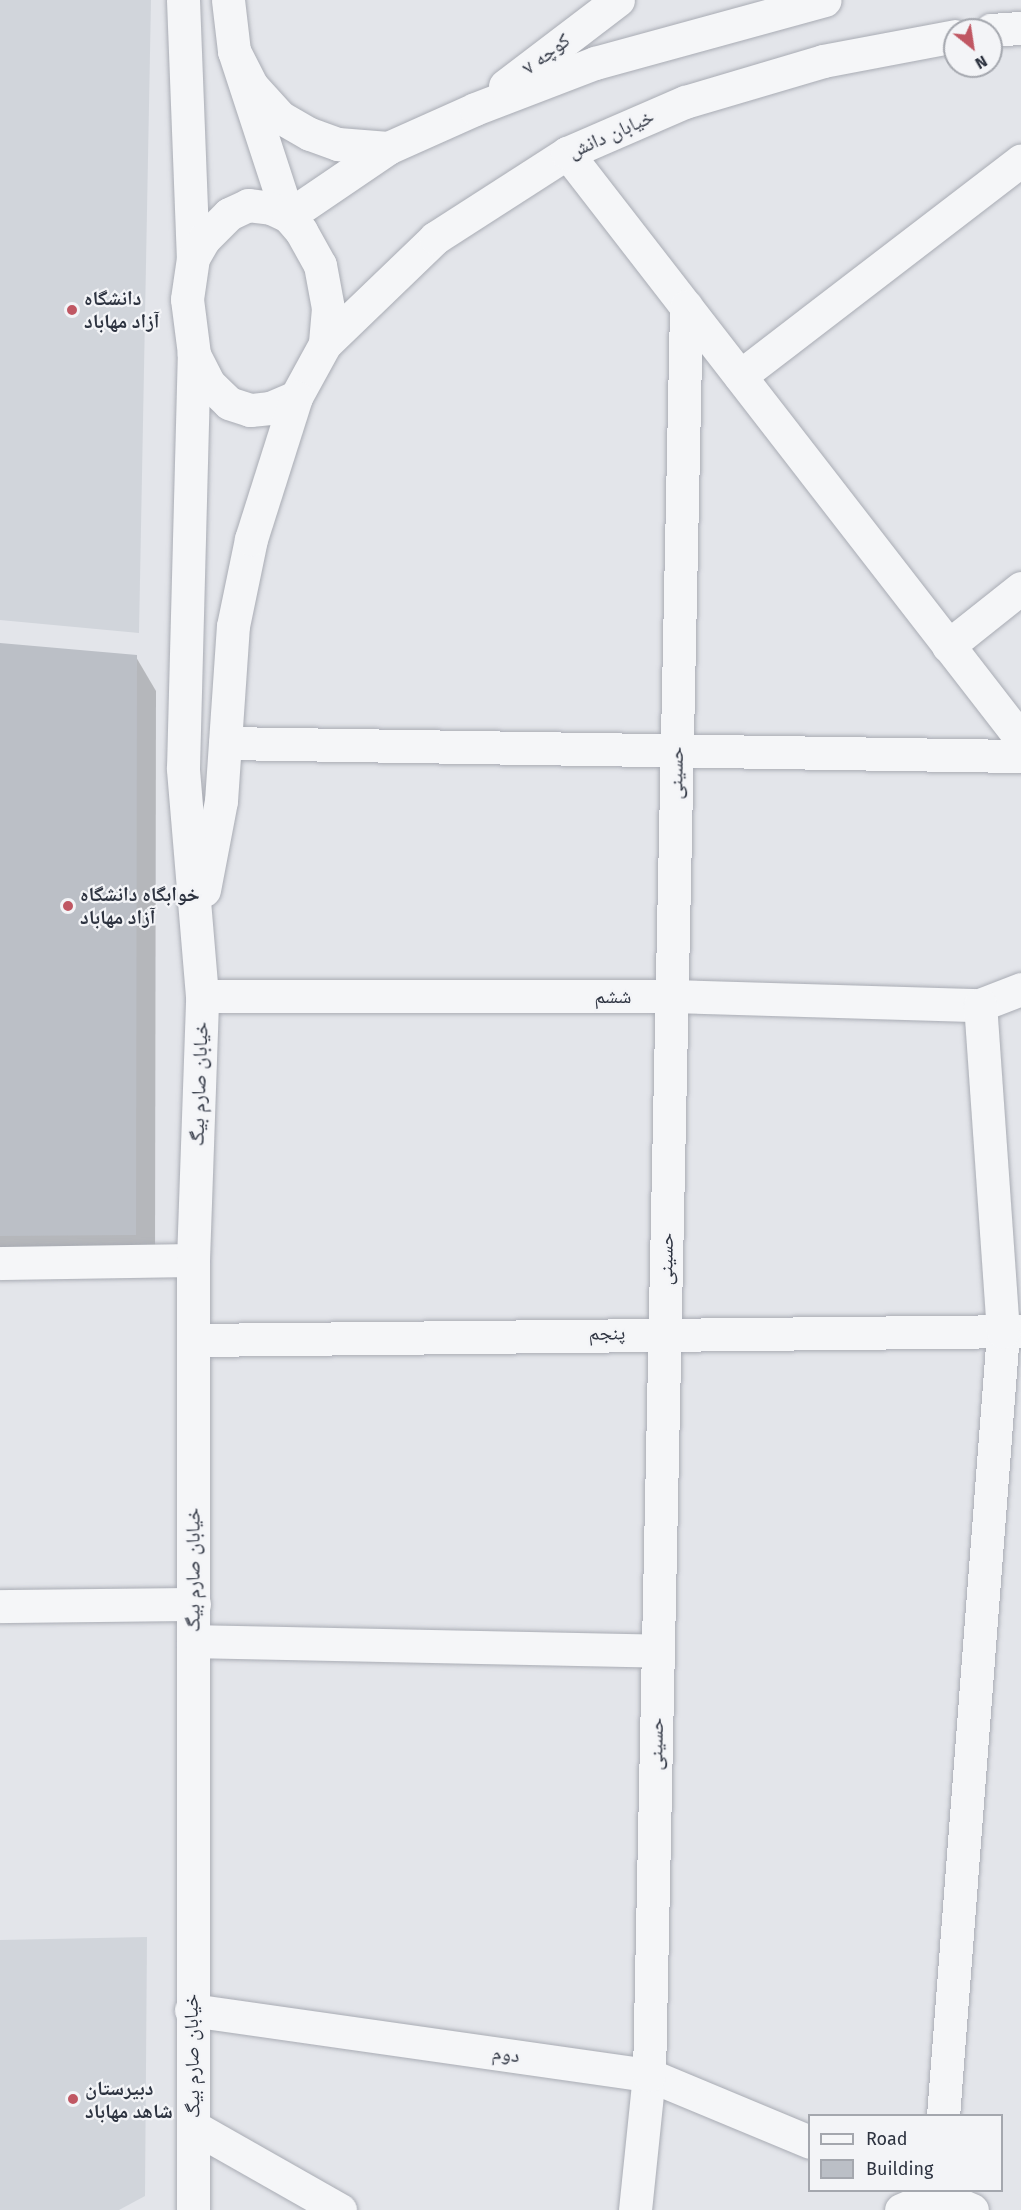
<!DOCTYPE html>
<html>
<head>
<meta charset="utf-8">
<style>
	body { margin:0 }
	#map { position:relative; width:1021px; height:2210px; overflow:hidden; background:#e3e5ea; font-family:"Fira Sans","Noto Naskh Arabic",sans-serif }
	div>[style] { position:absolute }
	.built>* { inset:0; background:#d1d5db }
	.shadow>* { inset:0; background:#0003 }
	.building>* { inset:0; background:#bbbfc6 }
	.roads { filter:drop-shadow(0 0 2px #a9acb4) drop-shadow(0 0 2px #a9acb4) }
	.minor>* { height:33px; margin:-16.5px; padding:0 16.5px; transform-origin:16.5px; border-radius:16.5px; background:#f5f6f8 }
	.dots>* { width:16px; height:16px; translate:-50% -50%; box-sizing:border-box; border:3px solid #f3f4f7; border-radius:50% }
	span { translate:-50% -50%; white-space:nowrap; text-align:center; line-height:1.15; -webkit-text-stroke:4.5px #f3f4f7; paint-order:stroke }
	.street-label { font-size:20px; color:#2d3340 }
	.poi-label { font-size:20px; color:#2d3340; font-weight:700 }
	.left { translate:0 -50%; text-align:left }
	.legend { position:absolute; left:808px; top:2114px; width:195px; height:78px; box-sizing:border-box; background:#f3f4f7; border:2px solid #a4a7ae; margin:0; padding:8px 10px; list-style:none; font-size:18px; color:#2d3340 }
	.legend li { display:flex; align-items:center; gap:12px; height:30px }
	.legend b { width:30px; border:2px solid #a4a7ae }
	.north { position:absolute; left:943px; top:18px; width:60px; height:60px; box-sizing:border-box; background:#f3f4f7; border:2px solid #a4a7ae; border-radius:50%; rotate:150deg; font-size:16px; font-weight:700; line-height:24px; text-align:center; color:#2d3340 }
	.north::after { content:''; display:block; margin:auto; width:21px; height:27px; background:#c05763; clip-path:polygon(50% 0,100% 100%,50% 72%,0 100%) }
</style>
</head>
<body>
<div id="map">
	<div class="built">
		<div style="clip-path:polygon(0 0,151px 0,139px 633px,0 620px)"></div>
		<div style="clip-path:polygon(147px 1937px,145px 2196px,119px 2210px,0 2210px,0 1940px)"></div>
	</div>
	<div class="shadow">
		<div style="clip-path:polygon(0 644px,136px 657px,156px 691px,155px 1269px,0 1270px)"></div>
	</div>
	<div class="building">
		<div style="clip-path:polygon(0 643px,137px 655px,136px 1235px,0 1236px)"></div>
	</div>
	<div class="roads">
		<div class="minor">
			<div style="left:183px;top:0;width:258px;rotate:87.8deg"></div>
			<div style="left:228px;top:0;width:51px;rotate:83.3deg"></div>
			<div style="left:234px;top:51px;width:39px;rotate:63deg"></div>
			<div style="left:252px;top:86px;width:42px;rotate:47.9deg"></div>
			<div style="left:280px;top:117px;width:34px;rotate:30deg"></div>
			<div style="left:310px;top:134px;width:30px;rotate:20deg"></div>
			<div style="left:338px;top:144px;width:50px;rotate:4.6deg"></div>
			<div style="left:991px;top:30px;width:30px;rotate:-4deg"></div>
			<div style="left:234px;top:51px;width:174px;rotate:71.9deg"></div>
			<div style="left:288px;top:216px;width:121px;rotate:-34.2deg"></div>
			<div style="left:388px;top:148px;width:95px;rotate:-24.1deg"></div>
			<div style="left:475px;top:109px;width:129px;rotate:-21deg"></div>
			<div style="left:595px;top:63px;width:238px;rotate:-15.3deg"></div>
			<div style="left:505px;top:86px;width:142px;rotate:-37.3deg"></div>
			<div style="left:567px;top:153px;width:741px;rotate:52.23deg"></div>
			<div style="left:248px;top:205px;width:23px;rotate:7deg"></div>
			<div style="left:271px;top:208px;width:19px;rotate:25deg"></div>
			<div style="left:288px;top:216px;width:20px;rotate:49deg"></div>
			<div style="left:301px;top:231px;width:39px;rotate:61deg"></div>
			<div style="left:320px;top:265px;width:44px;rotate:79.5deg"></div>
			<div style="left:328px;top:308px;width:36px;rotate:95deg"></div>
			<div style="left:325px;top:344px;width:60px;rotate:118.7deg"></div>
			<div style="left:296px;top:397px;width:28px;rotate:157deg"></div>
			<div style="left:270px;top:408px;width:20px;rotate:174deg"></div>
			<div style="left:250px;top:410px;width:22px;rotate:-162deg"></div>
			<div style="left:229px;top:403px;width:28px;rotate:-136deg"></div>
			<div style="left:209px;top:384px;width:34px;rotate:-117deg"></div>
			<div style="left:194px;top:354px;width:55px;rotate:-97.3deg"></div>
			<div style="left:187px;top:299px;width:41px;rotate:-81.7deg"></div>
			<div style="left:193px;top:258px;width:22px;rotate:-60deg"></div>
			<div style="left:204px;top:239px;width:35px;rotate:-45deg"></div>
			<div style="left:229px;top:214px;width:21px;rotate:-25deg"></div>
			<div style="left:325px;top:344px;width:153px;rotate:-43.9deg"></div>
			<div style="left:435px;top:238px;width:157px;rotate:-32.8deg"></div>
			<div style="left:567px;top:153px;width:129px;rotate:-23.4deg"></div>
			<div style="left:685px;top:102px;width:144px;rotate:-16.5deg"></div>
			<div style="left:823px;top:61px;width:134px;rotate:-10.7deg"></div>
			<div style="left:740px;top:376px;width:354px;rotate:-37.5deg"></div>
			<div style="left:948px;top:646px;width:93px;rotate:-38.5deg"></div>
			<div style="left:225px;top:743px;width:796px;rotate:0.94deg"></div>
			<div style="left:204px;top:890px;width:91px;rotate:-79.2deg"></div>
			<div style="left:221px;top:801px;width:175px;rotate:-86.1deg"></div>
			<div style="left:233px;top:626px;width:89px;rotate:-78.3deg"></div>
			<div style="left:251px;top:539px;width:149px;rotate:-72.4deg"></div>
			<div style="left:202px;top:996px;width:470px"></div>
			<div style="left:672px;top:996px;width:308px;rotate:1.7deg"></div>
			<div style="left:980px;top:1005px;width:44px;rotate:-21.3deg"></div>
			<div style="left:0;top:1263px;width:193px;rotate:-0.9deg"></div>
			<div style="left:193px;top:1340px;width:828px;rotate:-0.62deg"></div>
			<div style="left:0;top:1606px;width:194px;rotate:-0.6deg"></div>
			<div style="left:193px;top:1641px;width:465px;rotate:1.2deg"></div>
			<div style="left:191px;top:2010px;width:463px;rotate:8.1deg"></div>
			<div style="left:649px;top:2075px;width:174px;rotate:22.6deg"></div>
			<div style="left:943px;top:2116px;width:786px;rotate:-85.62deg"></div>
			<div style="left:1003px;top:1332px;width:328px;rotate:-94deg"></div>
			<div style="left:194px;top:2127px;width:168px;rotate:29.6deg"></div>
			<div style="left:925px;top:2190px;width:51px;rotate:23.1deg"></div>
			<div style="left:193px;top:2210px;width:950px;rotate:-90deg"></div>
			<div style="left:193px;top:1260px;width:264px;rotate:-88deg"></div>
			<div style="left:202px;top:996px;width:229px;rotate:-94.8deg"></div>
			<div style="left:183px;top:768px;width:414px;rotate:-88.5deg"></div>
			<div style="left:635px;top:2210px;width:136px;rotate:-84.1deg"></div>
			<div style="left:649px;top:2075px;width:1769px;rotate:-88.8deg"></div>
			<div style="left:901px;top:2210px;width:39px;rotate:-23deg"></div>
		</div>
	</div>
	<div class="dots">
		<div style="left:72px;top:310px;background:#c05763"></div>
		<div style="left:68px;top:906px;background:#c05763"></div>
		<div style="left:73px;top:2099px;background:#c05763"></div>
	</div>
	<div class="street-label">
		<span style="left:546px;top:54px;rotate:-37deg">کوچه ۷</span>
		<span style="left:611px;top:134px;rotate:-24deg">خیابان دانش</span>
		<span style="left:676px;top:773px;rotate:-89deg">حسینی</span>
		<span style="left:613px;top:996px">ششم</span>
		<span style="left:199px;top:1084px;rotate:-88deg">خیابان صارم بیگ</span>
		<span style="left:666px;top:1259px;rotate:-89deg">حسینی</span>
		<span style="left:607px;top:1333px;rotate:-1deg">پنجم</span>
		<span style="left:193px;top:1570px;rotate:-90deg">خیابان صارم بیگ</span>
		<span style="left:656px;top:1744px;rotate:-89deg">حسینی</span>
		<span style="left:506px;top:2054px;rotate:8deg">دوم</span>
		<span style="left:192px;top:2056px;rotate:-91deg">خیابان صارم بیگ</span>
	</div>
	<div class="poi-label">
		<span class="left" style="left:84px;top:310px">دانشگاه<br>آزاد مهاباد</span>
		<span class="left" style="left:80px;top:906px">خوابگاه دانشگاه<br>آزاد مهاباد</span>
		<span class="left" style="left:85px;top:2100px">دبیرستان<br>شاهد مهاباد</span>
	</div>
	<ul class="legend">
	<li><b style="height:8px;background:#f5f6f8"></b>Road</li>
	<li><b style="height:16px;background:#bbbfc6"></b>Building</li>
	</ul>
	<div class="north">N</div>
</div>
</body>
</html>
